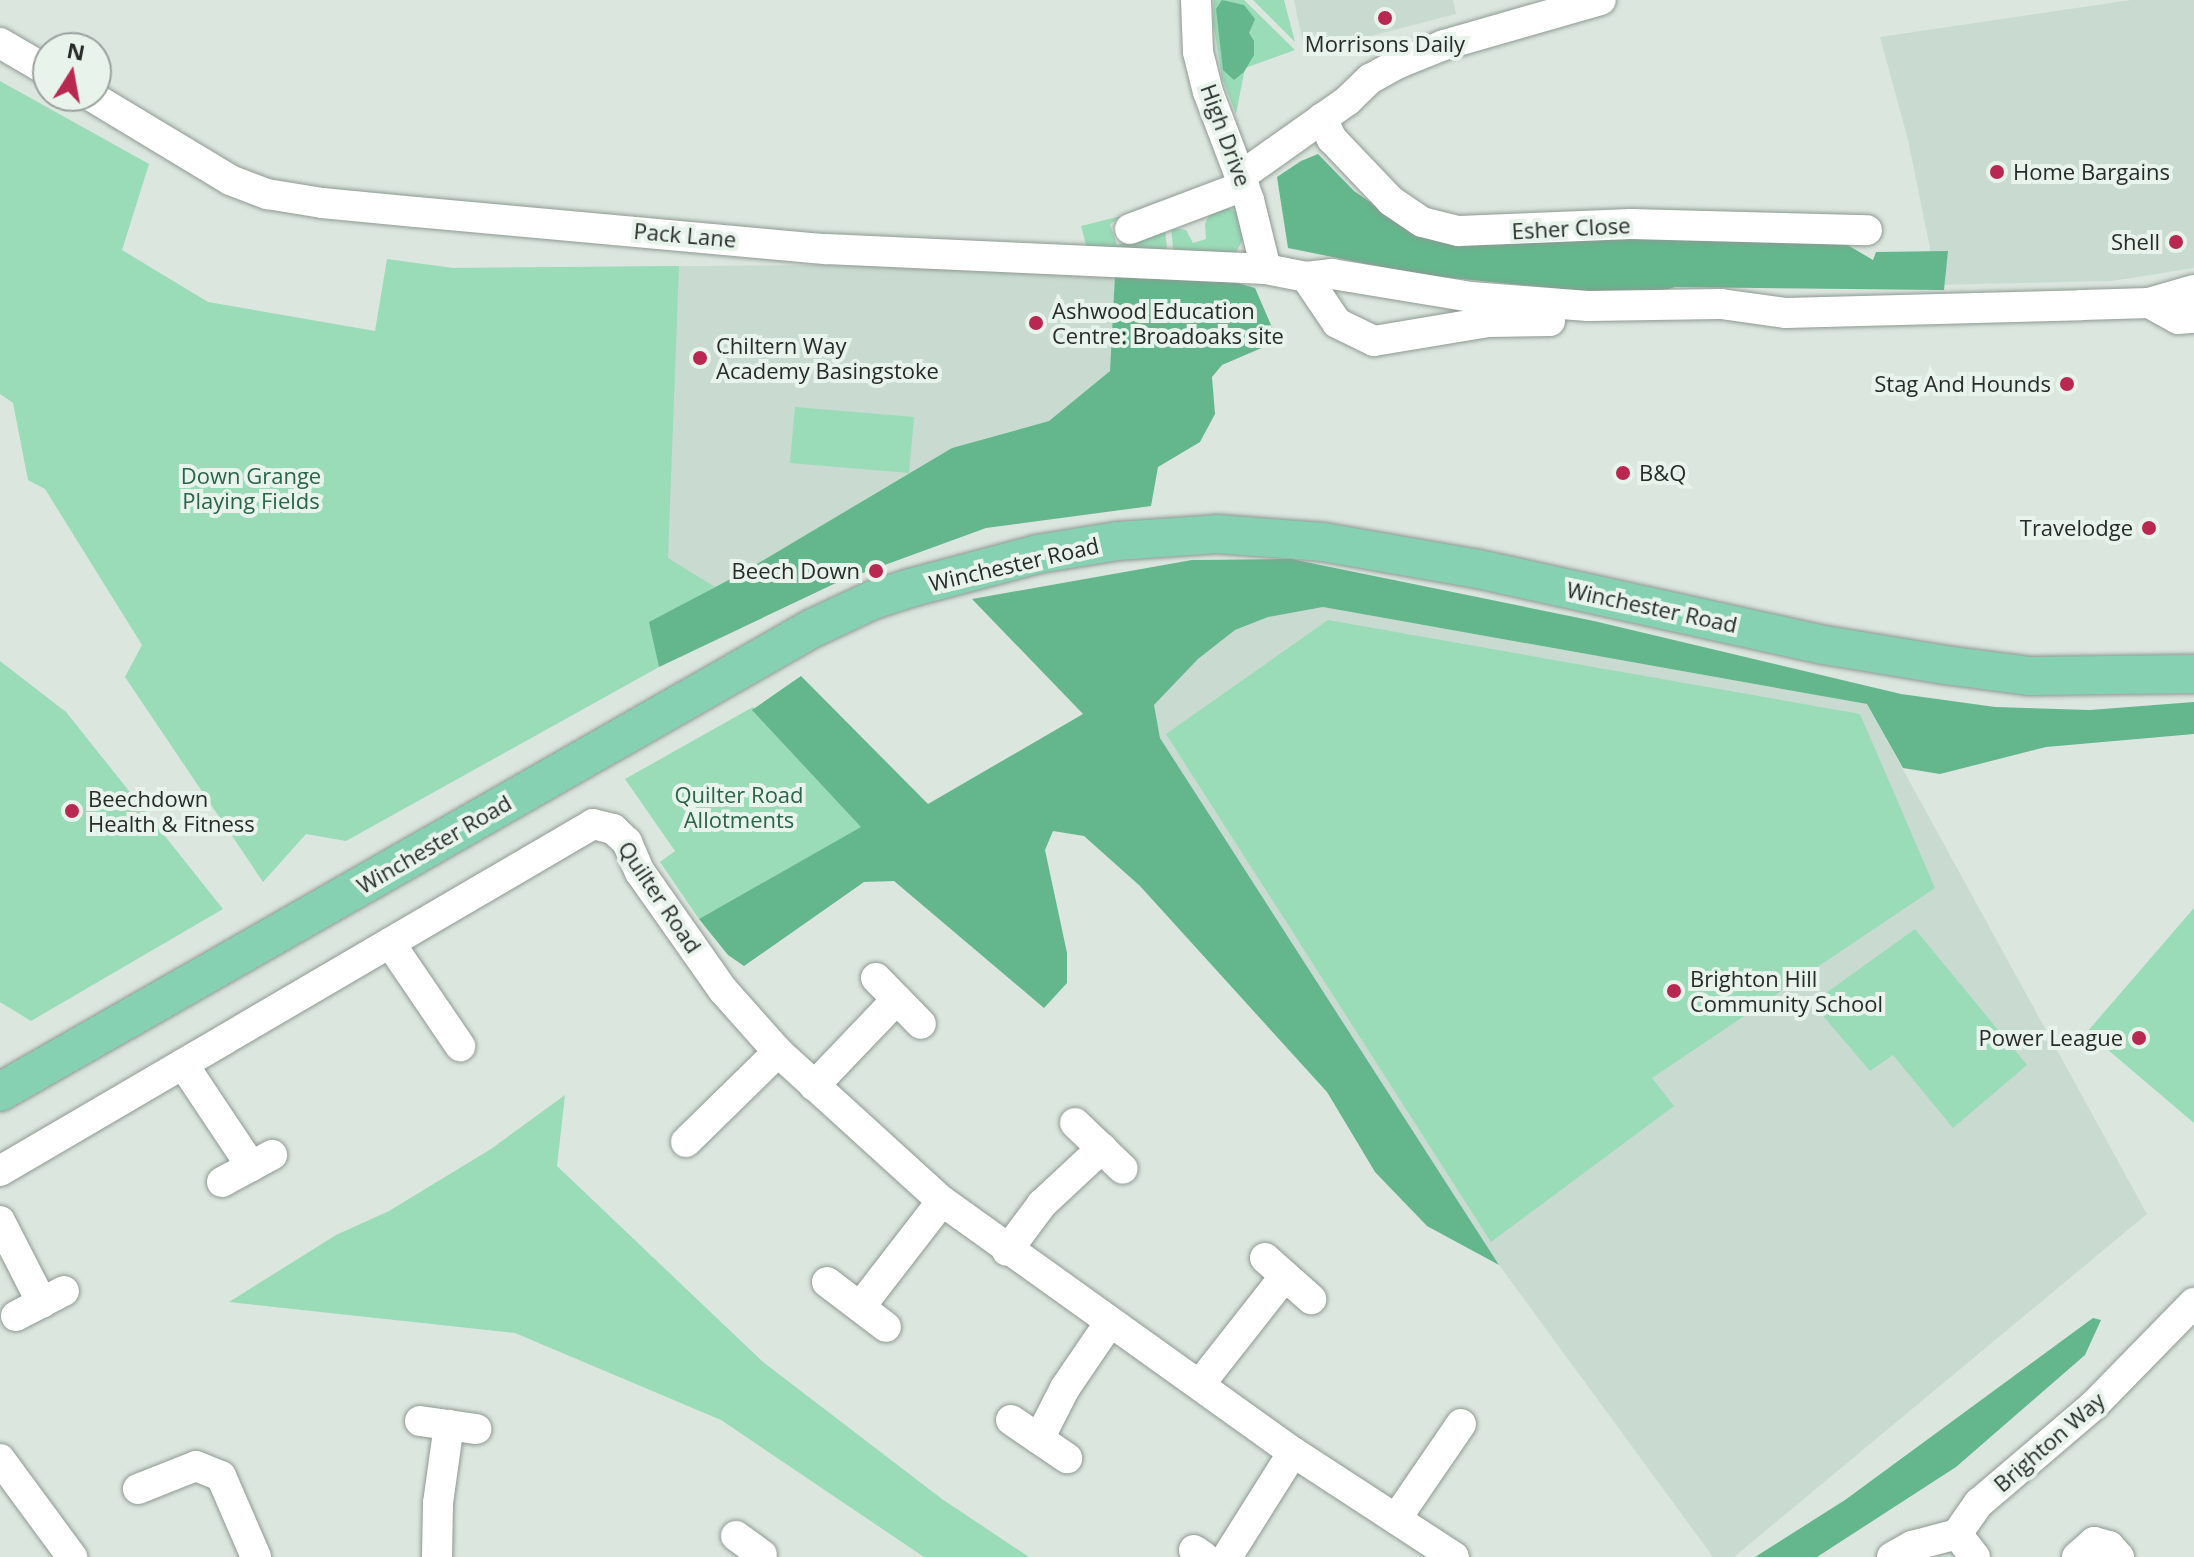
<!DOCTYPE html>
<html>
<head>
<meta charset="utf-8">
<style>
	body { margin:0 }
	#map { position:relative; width:2194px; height:1557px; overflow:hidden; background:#dbe6df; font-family:"Open Sans",sans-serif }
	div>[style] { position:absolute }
	.built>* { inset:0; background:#c9dbd1 }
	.green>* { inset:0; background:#9adbb8 }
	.forest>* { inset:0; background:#64b68d }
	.roads { filter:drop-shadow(0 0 2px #8f9993) drop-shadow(0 0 2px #8f9993) }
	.minor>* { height:30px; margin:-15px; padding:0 15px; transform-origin:15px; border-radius:15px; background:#fff }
	.major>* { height:38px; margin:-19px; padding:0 19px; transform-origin:19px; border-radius:19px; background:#86d1b2 }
	.dots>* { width:22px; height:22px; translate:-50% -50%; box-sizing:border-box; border:4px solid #e8f3ec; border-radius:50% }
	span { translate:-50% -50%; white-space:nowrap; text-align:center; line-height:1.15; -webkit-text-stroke:8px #e8f3ec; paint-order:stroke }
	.poi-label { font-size:22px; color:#282c29 }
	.left { translate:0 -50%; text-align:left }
	.right { translate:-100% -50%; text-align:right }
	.street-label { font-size:22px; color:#282c29 }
	.park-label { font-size:22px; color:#296549 }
	.north { position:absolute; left:32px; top:32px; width:80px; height:80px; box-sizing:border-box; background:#e8f3ec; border:2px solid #9ba39e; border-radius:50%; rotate:11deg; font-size:22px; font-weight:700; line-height:32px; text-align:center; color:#282c29 }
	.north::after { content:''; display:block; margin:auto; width:28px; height:36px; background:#b92850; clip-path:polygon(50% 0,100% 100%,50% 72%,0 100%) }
</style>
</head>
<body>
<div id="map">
	<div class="built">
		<div style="clip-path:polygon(1294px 0,1453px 0,1456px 14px,1305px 53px)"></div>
		<div style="clip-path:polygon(2131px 0,2194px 0,2194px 268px,2112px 281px,1932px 285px,1930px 248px,1908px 140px,1880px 37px)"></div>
		<div style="clip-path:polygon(963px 264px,1115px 275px,1110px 371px,1049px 421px,952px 448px,732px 579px,649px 622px,452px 268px)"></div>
		<div style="clip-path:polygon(1323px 607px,1867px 704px,2147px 1214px,1734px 1557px,1713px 1557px,1499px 1265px,1160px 738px,1154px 705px,1198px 659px,1235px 630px,1268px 617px)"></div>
	</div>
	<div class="green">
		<div style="clip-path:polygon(1214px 0,1244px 0,1295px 50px,1245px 68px,1236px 114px,1222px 78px,1213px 21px)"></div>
		<div style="clip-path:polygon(1253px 0,1284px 0,1295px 42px)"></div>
		<div style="clip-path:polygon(0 81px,149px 164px,122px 250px,208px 302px,375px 331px,387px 259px,453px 268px,679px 266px,668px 558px,715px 587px,650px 622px,659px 667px,346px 841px,306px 834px,263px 882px,125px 677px,142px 645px,45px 489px,28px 480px,13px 403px,0 394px)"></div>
		<div style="clip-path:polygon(1224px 206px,1239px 213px,1246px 235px,1233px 257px,1174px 257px,1171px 228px,1186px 230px,1193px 243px,1206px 239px,1205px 224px,1209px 215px)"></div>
		<div style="clip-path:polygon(1125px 215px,1110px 224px,1117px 245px,1165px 230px,1168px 257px,1088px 252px,1081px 226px)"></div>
		<div style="clip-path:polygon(795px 407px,914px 417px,909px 473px,790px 463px)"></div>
		<div style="clip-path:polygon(1328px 620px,1860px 714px,1935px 888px,1652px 1078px,1674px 1106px,1491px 1242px,1166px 734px)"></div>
		<div style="clip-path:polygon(0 661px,66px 712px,223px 909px,31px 1021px,0 1002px)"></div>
		<div style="clip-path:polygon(753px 707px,862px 827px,699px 919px,660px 862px,675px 851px,625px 779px)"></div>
		<div style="clip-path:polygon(2194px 908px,2194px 1123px,2087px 1032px)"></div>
		<div style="clip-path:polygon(1915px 929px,2027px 1065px,1953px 1128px,1893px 1055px,1870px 1071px,1812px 1003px)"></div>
		<div style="clip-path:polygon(565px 1095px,557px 1166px,763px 1362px,942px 1499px,1029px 1557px,924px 1557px,721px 1420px,515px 1333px,229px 1302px,336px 1235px,389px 1211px,491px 1149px)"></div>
	</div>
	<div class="forest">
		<div style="clip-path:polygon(1222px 0,1244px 5px,1255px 19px,1249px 33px,1254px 41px,1254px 55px,1244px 72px,1234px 80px,1223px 70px,1216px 9px)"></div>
		<div style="clip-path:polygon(1318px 154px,1354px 191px,1380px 209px,1433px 232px,1839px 240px,1873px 260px,1876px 252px,1948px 251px,1944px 290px,1675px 287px,1658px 292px,1592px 292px,1422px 275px,1288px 248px,1277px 177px,1301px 161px)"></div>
		<div style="clip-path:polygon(1115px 275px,1220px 278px,1255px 288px,1278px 341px,1222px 365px,1212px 377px,1215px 414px,1200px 442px,1158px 467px,1151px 506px,986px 528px,838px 582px,659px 667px,649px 622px,740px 574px,952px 448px,1049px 421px,1110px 371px)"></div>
		<div style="clip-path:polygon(1291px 559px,1594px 621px,1901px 694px,1995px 707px,2090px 710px,2194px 702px,2194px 734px,2046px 747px,1940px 774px,1903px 768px,1867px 704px,1323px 607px,1268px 617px,1235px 630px,1198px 659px,1154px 705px,1160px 738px,1499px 1265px,1427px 1226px,1375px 1172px,1327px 1092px,1140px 886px,1084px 836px,1053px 831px,1045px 850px,1067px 953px,1067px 983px,1044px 1008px,894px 881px,864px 882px,744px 966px,728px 955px,699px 919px,861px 827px,752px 710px,801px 676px,928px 804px,1083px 714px,972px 599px,1192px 560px)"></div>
		<div style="clip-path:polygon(2093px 1318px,2101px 1320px,2085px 1355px,1956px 1467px,1817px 1557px,1755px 1557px,1845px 1500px)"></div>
	</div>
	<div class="roads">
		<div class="minor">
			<div style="left:1196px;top:0;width:52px;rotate:87.8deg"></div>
			<div style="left:1198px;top:52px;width:41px;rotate:76deg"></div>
			<div style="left:1208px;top:92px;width:116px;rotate:69.2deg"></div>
			<div style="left:1249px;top:200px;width:71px;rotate:76.2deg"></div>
			<div style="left:0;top:43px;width:56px;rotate:30.3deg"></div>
			<div style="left:91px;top:96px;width:162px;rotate:31.1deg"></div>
			<div style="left:230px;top:180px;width:40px;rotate:21deg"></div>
			<div style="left:267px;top:194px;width:56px;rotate:9.3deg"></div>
			<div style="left:322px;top:203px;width:94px;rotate:5.5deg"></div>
			<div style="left:416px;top:212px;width:412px;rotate:5.2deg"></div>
			<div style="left:826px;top:249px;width:440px;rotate:2.6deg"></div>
			<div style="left:1266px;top:269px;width:41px;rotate:11.3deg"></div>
			<div style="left:1306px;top:277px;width:26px;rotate:-7deg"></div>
			<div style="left:1332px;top:274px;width:141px;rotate:9.4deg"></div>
			<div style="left:1471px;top:297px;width:117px;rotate:4.4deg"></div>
			<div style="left:1588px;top:306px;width:133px;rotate:-0.9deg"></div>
			<div style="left:1721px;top:304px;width:66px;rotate:7.9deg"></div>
			<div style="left:1786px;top:313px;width:296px;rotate:-1.5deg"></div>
			<div style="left:2082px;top:305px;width:67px;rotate:-1.7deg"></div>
			<div style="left:2149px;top:303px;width:47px;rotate:-16.1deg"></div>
			<div style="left:1322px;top:118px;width:23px;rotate:65deg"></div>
			<div style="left:1332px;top:139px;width:86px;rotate:46.4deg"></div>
			<div style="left:1391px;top:201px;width:37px;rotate:34deg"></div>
			<div style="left:1422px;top:222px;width:38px;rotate:14deg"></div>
			<div style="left:1459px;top:231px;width:172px;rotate:-2.3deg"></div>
			<div style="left:1631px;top:224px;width:236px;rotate:1.5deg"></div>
			<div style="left:1241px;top:176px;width:130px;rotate:-35.3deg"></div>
			<div style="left:1347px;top:101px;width:32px;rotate:-44deg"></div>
			<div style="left:1370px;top:79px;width:33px;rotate:-29deg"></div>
			<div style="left:1399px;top:63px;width:48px;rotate:-21.8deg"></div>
			<div style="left:1444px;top:45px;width:163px;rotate:-16deg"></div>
			<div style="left:1130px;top:229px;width:122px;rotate:-20.7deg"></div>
			<div style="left:1306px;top:277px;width:55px;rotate:56deg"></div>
			<div style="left:1337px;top:323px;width:41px;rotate:25.9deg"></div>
			<div style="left:1374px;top:341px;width:116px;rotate:-9.5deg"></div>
			<div style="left:1488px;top:322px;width:62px;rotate:-0.9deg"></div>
			<div style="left:2149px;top:303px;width:33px;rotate:29deg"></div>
			<div style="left:2178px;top:319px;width:16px;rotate:-4deg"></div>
			<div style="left:390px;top:943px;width:125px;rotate:55.8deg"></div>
			<div style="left:876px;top:978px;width:64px;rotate:45.6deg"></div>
			<div style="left:183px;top:1064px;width:123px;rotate:56.3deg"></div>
			<div style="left:814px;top:1086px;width:120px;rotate:-46.3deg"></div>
			<div style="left:1075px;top:1123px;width:66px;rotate:43.8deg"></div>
			<div style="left:686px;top:1142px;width:129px;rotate:-44.4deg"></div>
			<div style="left:0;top:1171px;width:687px;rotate:-30.33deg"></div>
			<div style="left:593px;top:824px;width:21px;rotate:14deg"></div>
			<div style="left:613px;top:829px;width:19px;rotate:43deg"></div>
			<div style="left:627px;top:842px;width:33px;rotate:67deg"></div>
			<div style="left:640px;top:872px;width:144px;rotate:54.9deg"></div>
			<div style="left:723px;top:990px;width:83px;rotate:48.4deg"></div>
			<div style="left:778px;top:1052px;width:222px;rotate:42.3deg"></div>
			<div style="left:942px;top:1201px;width:432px;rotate:35.6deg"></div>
			<div style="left:1293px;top:1452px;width:192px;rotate:33.1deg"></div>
			<div style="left:222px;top:1182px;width:57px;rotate:-28.4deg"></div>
			<div style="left:0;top:1221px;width:92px;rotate:62.9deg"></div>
			<div style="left:1007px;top:1251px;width:59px;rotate:-53.3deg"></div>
			<div style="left:1042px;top:1204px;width:82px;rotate:-43deg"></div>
			<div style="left:1265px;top:1258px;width:62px;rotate:41.7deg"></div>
			<div style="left:827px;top:1282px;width:74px;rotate:37.3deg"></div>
			<div style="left:860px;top:1307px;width:134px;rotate:-52.3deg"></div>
			<div style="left:16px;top:1316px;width:54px;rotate:-27.5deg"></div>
			<div style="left:1200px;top:1384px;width:137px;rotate:-51.8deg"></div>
			<div style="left:1011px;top:1420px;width:68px;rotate:34.2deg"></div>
			<div style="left:420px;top:1421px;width:57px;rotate:8.1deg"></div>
			<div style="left:1039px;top:1439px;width:57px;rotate:-63deg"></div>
			<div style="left:1065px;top:1388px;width:80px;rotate:-55.7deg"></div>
			<div style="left:0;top:1459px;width:122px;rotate:53.7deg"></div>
			<div style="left:138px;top:1489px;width:62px;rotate:-21.6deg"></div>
			<div style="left:196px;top:1466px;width:27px;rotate:22deg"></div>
			<div style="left:221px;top:1476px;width:88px;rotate:66.6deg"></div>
			<div style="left:1396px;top:1519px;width:115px;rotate:-55.6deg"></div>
			<div style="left:1957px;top:1534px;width:29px;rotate:52deg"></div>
			<div style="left:736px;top:1536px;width:32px;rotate:36deg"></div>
			<div style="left:1194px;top:1550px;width:12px;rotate:35deg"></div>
			<div style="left:437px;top:1557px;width:54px;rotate:-88.9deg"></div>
			<div style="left:438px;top:1503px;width:79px;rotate:-82deg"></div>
			<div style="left:1227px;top:1557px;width:124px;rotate:-57.8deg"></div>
			<div style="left:1892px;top:1557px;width:23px;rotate:-29deg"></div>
			<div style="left:1912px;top:1546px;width:47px;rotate:-14.9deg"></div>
			<div style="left:1957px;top:1534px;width:38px;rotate:-55deg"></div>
			<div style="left:1979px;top:1503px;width:151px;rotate:-40.4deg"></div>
			<div style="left:2094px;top:1405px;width:143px;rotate:-45.6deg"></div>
			<div style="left:2077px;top:1557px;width:23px;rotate:-41deg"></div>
			<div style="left:2094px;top:1542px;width:16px;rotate:15deg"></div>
			<div style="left:2109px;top:1546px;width:15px;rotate:48deg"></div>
		</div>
		<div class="major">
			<div style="left:0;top:1092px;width:934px;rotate:-29.72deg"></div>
			<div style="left:811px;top:629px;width:68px;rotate:-25.1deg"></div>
			<div style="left:873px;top:600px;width:39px;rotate:-18deg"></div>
			<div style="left:910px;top:588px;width:132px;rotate:-14.9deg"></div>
			<div style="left:1038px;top:554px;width:81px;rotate:-9.2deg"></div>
			<div style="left:1118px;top:541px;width:99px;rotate:-4deg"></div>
			<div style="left:1217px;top:534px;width:106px;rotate:4.3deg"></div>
			<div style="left:1323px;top:542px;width:157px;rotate:9.9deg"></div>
			<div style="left:1478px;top:569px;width:354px;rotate:12.4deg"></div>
			<div style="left:1824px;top:645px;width:123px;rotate:9.4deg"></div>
			<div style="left:1945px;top:665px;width:86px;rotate:7.4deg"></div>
			<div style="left:2030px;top:676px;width:164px;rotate:-0.7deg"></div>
		</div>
	</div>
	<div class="dots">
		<div style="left:1385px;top:18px;background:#b92850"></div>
		<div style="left:1997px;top:172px;background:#b92850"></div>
		<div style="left:2176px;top:242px;background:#b92850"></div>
		<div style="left:1036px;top:323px;background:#b92850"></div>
		<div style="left:700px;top:358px;background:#b92850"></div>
		<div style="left:2067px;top:384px;background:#b92850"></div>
		<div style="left:1623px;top:473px;background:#b92850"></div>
		<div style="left:2149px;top:528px;background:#b92850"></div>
		<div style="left:876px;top:571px;background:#b92850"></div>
		<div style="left:72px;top:811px;background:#b92850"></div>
		<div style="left:1674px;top:991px;background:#b92850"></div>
		<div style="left:2139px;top:1038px;background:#b92850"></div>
	</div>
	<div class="poi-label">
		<span style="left:1385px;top:44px">Morrisons Daily</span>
		<span class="left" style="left:2013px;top:172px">Home Bargains</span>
		<span class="right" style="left:2160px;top:242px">Shell</span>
		<span class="left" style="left:1052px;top:323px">Ashwood Education<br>Centre: Broadoaks site</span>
		<span class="left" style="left:716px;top:358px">Chiltern Way<br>Academy Basingstoke</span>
		<span class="right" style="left:2051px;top:384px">Stag And Hounds</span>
		<span class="left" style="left:1639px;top:473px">B&amp;Q</span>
		<span class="right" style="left:2133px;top:528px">Travelodge</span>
		<span class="right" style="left:860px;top:571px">Beech Down</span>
		<span class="left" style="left:88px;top:811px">Beechdown<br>Health &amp; Fitness</span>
		<span class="left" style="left:1690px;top:991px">Brighton Hill<br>Community School</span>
		<span class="right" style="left:2123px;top:1038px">Power League</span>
	</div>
	<div class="street-label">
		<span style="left:1226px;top:135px;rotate:70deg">High Drive</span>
		<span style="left:1571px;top:228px;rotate:-3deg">Esher Close</span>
		<span style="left:685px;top:235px;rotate:5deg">Pack Lane</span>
		<span style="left:1014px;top:564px;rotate:-13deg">Winchester Road</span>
		<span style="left:1652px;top:607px;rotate:12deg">Winchester Road</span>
		<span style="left:434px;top:844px;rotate:-30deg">Winchester Road</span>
		<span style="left:660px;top:897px;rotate:56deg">Quilter Road</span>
		<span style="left:2049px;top:1442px;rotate:-41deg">Brighton Way</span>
	</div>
	<div class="park-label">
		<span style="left:251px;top:488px">Down Grange<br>Playing Fields</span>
		<span style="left:739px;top:807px">Quilter Road<br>Allotments</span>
	</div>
	<div class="north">N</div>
</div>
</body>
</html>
